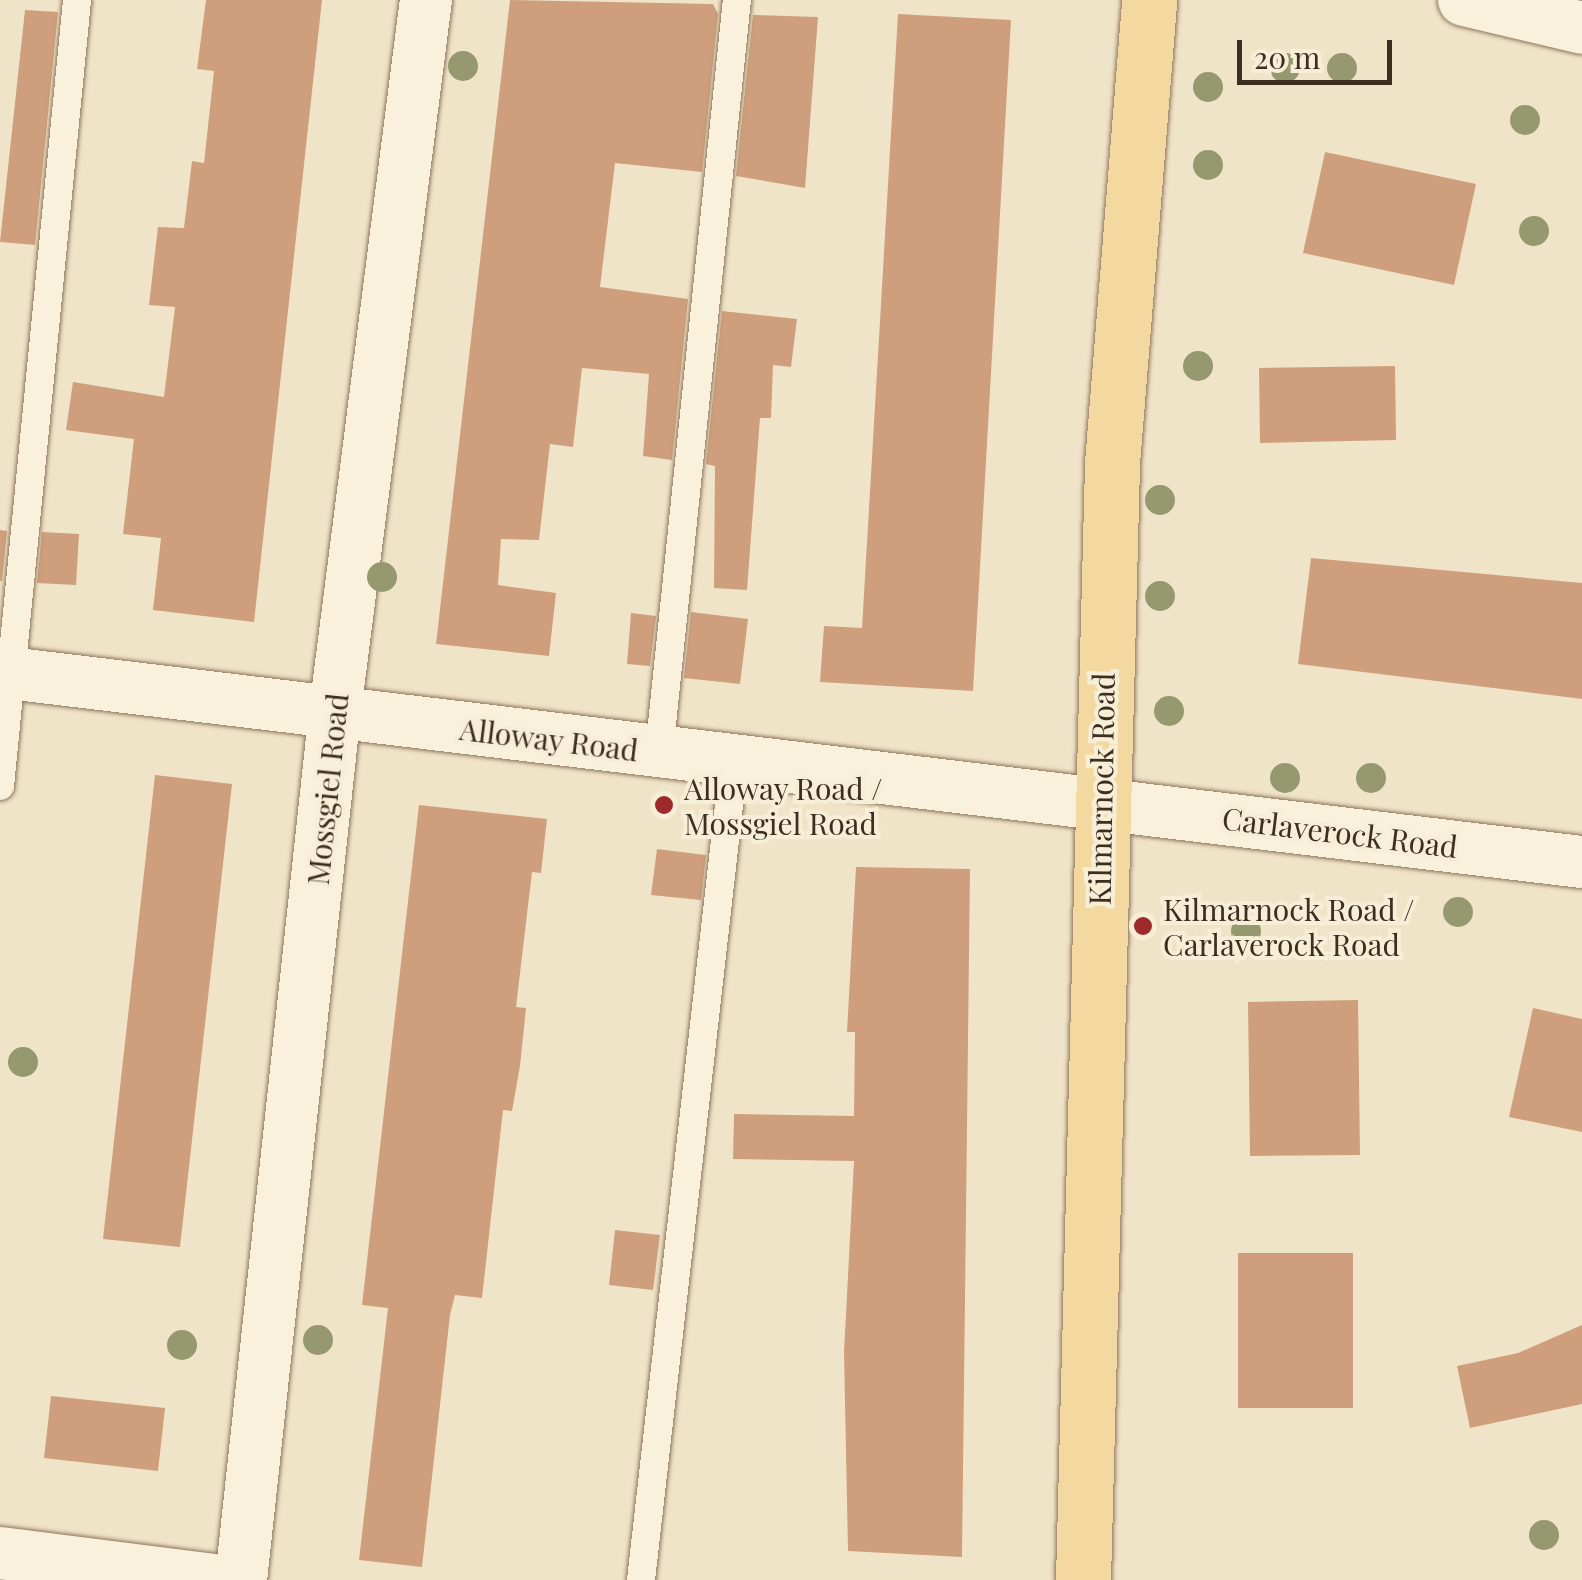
<!DOCTYPE html>
<html>
<head>
<meta charset="utf-8">
<style>
	body { margin:0 }
	#map { position:relative; width:1582px; height:1580px; overflow:hidden; background:#f0e4c8; font-family:"Playfair Display",serif }
	div>[style] { position:absolute }
	.building>* { inset:0; background:#cf9f7d }
	.roads { filter:drop-shadow(0 0 2px #8d765c) drop-shadow(0 0 2px #8d765c) }
	.service>* { height:28px; margin:-14px; padding:0 14px; transform-origin:14px; border-radius:14px; background:#faf1dc }
	.minor>* { height:52px; margin:-26px; padding:0 26px; transform-origin:26px; border-radius:26px; background:#faf1dc }
	.primary>* { height:55px; margin:-27.5px; padding:0 27.5px; transform-origin:27.5px; border-radius:27.5px; background:#f3d9a0 }
	.trees>* { width:30px; height:30px; margin:-15px; border-radius:50%; background:#96986f }
	.dots>* { width:28px; height:28px; translate:-50% -50%; box-sizing:border-box; border:5px solid #f7eed8; border-radius:50% }
	span { translate:-50% -50%; white-space:nowrap; text-align:center; line-height:1.15; -webkit-text-stroke:8px #f7eed8; paint-order:stroke }
	.street-label { font-size:30px; color:#3d2e20 }
	.poi-label { font-size:30px; color:#3d2e20 }
	.left { translate:0 -50%; text-align:left }
	.scale { position:absolute; left:1237px; top:40px; width:155px; height:45px; box-sizing:border-box; border:5px solid #3d2e20; border-top:0; padding-left:12px; font-size:30px; line-height:35px; white-space:nowrap; color:#3d2e20; -webkit-text-stroke:8px #f7eed8; paint-order:stroke }
</style>
</head>
<body>
<div id="map">
	<div class="building">
		<div style="clip-path:polygon(206px 0,322px 0,254px 622px,153px 610px,161px 538px,123px 534px,134px 439px,66px 430px,73px 382px,164px 397px,175px 307px,149px 305px,158px 227px,184px 228px,192px 161px,204px 163px,214px 71px,197px 69px)"></div>
		<div style="clip-path:polygon(510px 0,713px 4px,718px 14px,702px 172px,615px 163px,600px 287px,688px 299px,672px 460px,643px 456px,649px 374px,582px 368px,573px 447px,550px 444px,539px 540px,501px 539px,498px 585px,556px 593px,549px 656px,436px 644px)"></div>
		<div style="clip-path:polygon(25px 10px,58px 12px,35px 245px,0 242px)"></div>
		<div style="clip-path:polygon(898px 14px,1011px 20px,973px 691px,820px 682px,824px 626px,862px 628px)"></div>
		<div style="clip-path:polygon(753px 15px,818px 17px,805px 188px,736px 176px)"></div>
		<div style="clip-path:polygon(1325px 152px,1476px 184px,1454px 285px,1303px 253px)"></div>
		<div style="clip-path:polygon(722px 311px,797px 319px,791px 367px,773px 365px,771px 418px,760px 418px,747px 590px,714px 588px,715px 466px,706px 464px)"></div>
		<div style="clip-path:polygon(1395px 366px,1396px 440px,1260px 443px,1259px 368px)"></div>
		<div style="clip-path:polygon(0 530px,7px 531px,2px 581px,0 581px)"></div>
		<div style="clip-path:polygon(42px 532px,79px 534px,76px 585px,37px 583px)"></div>
		<div style="clip-path:polygon(1311px 558px,1582px 583px,1582px 699px,1298px 664px)"></div>
		<div style="clip-path:polygon(691px 612px,748px 619px,740px 684px,684px 678px)"></div>
		<div style="clip-path:polygon(631px 613px,656px 616px,650px 666px,627px 664px)"></div>
		<div style="clip-path:polygon(155px 775px,232px 784px,180px 1247px,103px 1239px)"></div>
		<div style="clip-path:polygon(419px 805px,547px 819px,541px 873px,532px 872px,516px 1007px,526px 1008px,520px 1066px,512px 1111px,503px 1110px,482px 1298px,455px 1295px,450px 1315px,422px 1567px,359px 1560px,388px 1308px,362px 1305px)"></div>
		<div style="clip-path:polygon(657px 849px,706px 855px,701px 900px,651px 895px)"></div>
		<div style="clip-path:polygon(856px 867px,970px 869px,962px 1557px,848px 1551px,844px 1352px,854px 1161px,733px 1159px,734px 1114px,854px 1116px,855px 1032px,847px 1032px)"></div>
		<div style="clip-path:polygon(1358px 1000px,1360px 1155px,1250px 1156px,1248px 1002px)"></div>
		<div style="clip-path:polygon(1533px 1008px,1582px 1019px,1582px 1132px,1509px 1117px)"></div>
		<div style="clip-path:polygon(615px 1230px,660px 1235px,653px 1290px,609px 1285px)"></div>
		<div style="clip-path:polygon(1238px 1253px,1353px 1253px,1353px 1408px,1238px 1408px)"></div>
		<div style="clip-path:polygon(1582px 1325px,1582px 1404px,1470px 1428px,1457px 1366px,1518px 1353px)"></div>
		<div style="clip-path:polygon(51px 1396px,165px 1408px,158px 1471px,44px 1458px)"></div>
	</div>
	<div class="roads">
		<div class="service">
			<div style="left:659px;top:753px;width:757px;rotate:-84.09deg"></div>
			<div style="left:0;top:786px;width:790px;rotate:-84.4deg"></div>
			<div style="left:641px;top:1580px;width:824px;rotate:-83.52deg"></div>
		</div>
		<div class="minor">
			<div style="left:1464px;top:0;width:121px;rotate:13.3deg"></div>
			<div style="left:0;top:672px;width:1593px;rotate:6.85deg"></div>
			<div style="left:0;top:1553px;width:216px;rotate:7.2deg"></div>
			<div style="left:241px;top:1580px;width:874px;rotate:-83.83deg"></div>
			<div style="left:335px;top:711px;width:717px;rotate:-82.71deg"></div>
		</div>
		<div class="primary">
			<div style="left:1083px;top:1580px;width:1117px;rotate:-88.51deg"></div>
			<div style="left:1112px;top:463px;width:464px;rotate:-85.4deg"></div>
		</div>
	</div>
	<div class="trees">
		<div style="left:463px;top:66px"></div>
		<div style="left:1285px;top:68px"></div>
		<div style="left:1342px;top:68px"></div>
		<div style="left:1208px;top:87px"></div>
		<div style="left:1525px;top:120px"></div>
		<div style="left:1208px;top:165px"></div>
		<div style="left:1534px;top:231px"></div>
		<div style="left:1198px;top:366px"></div>
		<div style="left:1160px;top:500px"></div>
		<div style="left:382px;top:577px"></div>
		<div style="left:1160px;top:596px"></div>
		<div style="left:1169px;top:711px"></div>
		<div style="left:1285px;top:778px"></div>
		<div style="left:1371px;top:778px"></div>
		<div style="left:1458px;top:912px"></div>
		<div style="left:1246px;top:931px"></div>
		<div style="left:23px;top:1062px"></div>
		<div style="left:318px;top:1340px"></div>
		<div style="left:182px;top:1345px"></div>
		<div style="left:1544px;top:1535px"></div>
	</div>
	<div class="dots">
		<div style="left:664px;top:805px;background:#9e2a2b"></div>
		<div style="left:1143px;top:926px;background:#9e2a2b"></div>
	</div>
	<div class="street-label">
		<span style="left:549px;top:739px;rotate:7deg">Alloway Road</span>
		<span style="left:327px;top:789px;rotate:-84deg">Mossgiel Road</span>
		<span style="left:1101px;top:789px;rotate:-89deg">Kilmarnock Road</span>
		<span style="left:1340px;top:832px;rotate:7deg">Carlaverock Road</span>
	</div>
	<div class="poi-label">
		<span class="left" style="left:684px;top:805px">Alloway Road /<br>Mossgiel Road</span>
		<span class="left" style="left:1163px;top:926px">Kilmarnock Road /<br>Carlaverock Road</span>
	</div>
	<div class="scale">20 m</div>
</div>
</body>
</html>
